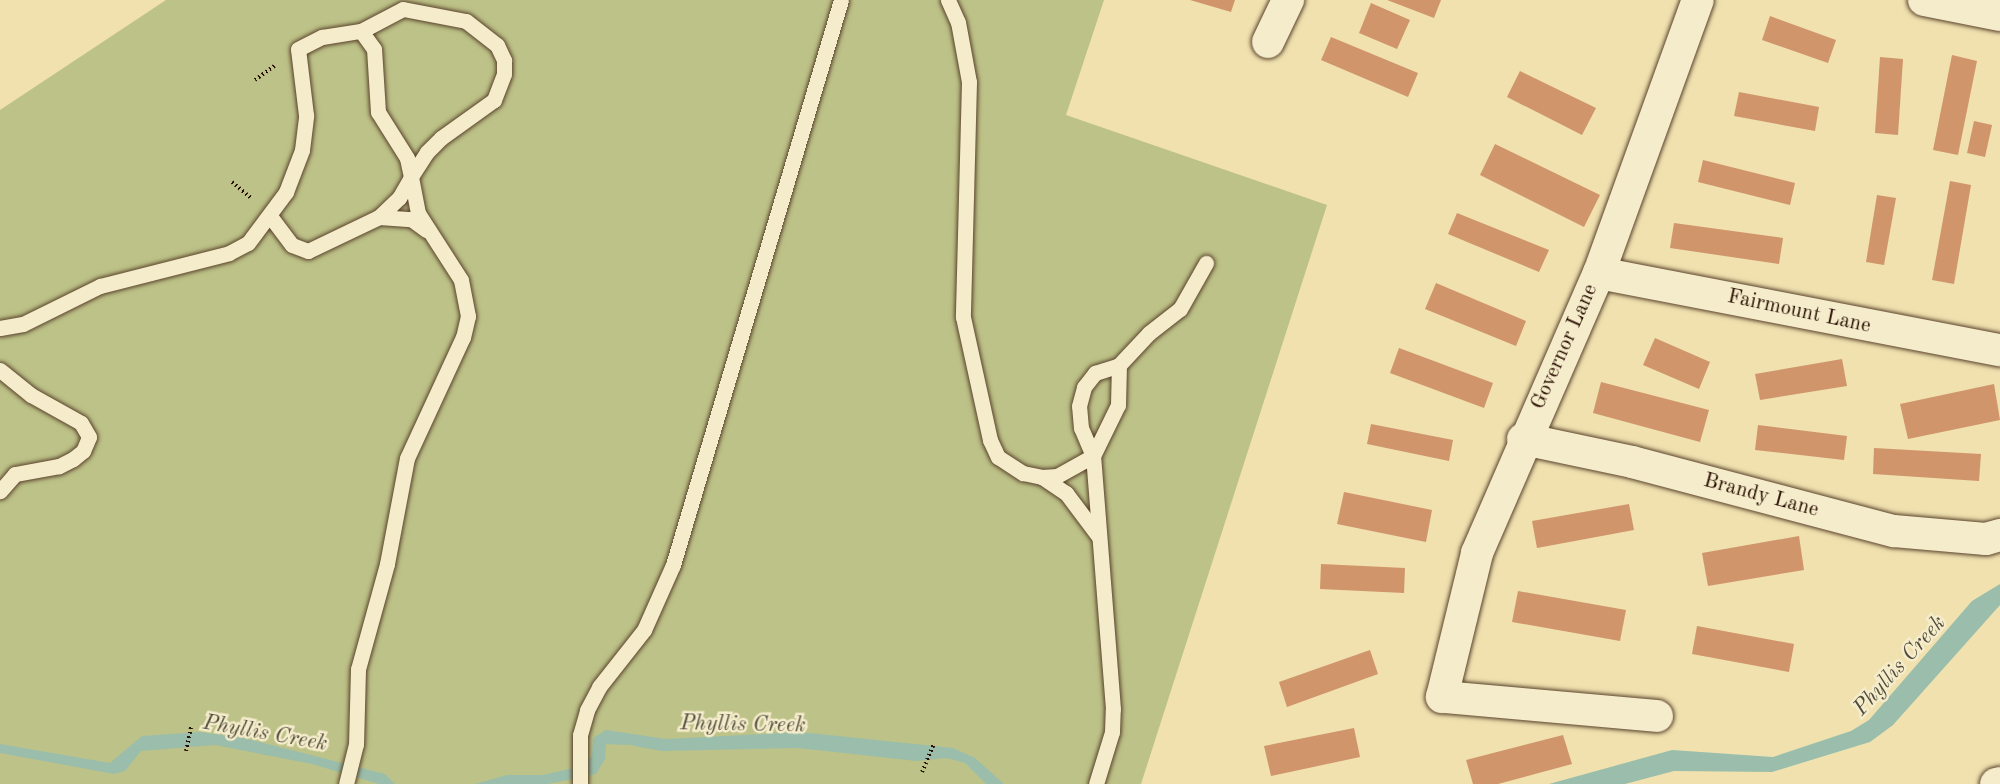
<!DOCTYPE html>
<html>
<head>
<meta charset="utf-8">
<style>
	body { margin:0 }
	#map { position:relative; width:2000px; height:784px; overflow:hidden; background:#f0e1af; font-family:"Old Standard TT",serif }
	div>[style] { position:absolute }
	.green>* { inset:0; background:#bdc288 }
	.water>* { inset:0; background:#9abeab }
	.stream>* { height:9px; margin:-4.5px; padding:0 4.5px; transform-origin:4.5px; border-radius:4.5px; background:#9abeab }
	.building>* { inset:0; background:#d0956b }
	.path>* { height:4px; margin-top:-2px; transform-origin:0; background:repeating-linear-gradient(90deg,#280e00 0 1.5px,transparent 0 4.5px) }
	.roads { filter:drop-shadow(0 0 2px #5a432c) drop-shadow(0 0 2px #5a432c) }
	.service>* { height:15px; margin:-7.5px; padding:0 7.5px; transform-origin:7.5px; border-radius:7.5px; background:#f5eccb }
	.minor>* { height:32px; margin:-16px; padding:0 16px; transform-origin:16px; border-radius:16px; background:#f5eccb }
	span { translate:-50% -50%; white-space:nowrap; text-align:center; line-height:1.15; -webkit-text-stroke:5px #f5eccb; paint-order:stroke }
	.street-label { font-size:21px; color:#280e00 }
	.water-label { font-size:22px; color:#504c3c; font-style:italic }
</style>
</head>
<body>
<div id="map">
	<div class="green">
		<div style="clip-path:polygon(166px 0,1104px 0,1066px 115px,1327px 205px,1141px 784px,0 784px,0 110px)"></div>
	</div>
	<div class="water">
		<div style="clip-path:polygon(2000px 584px,2000px 605px,1893px 725px,1870px 742px,1772px 772px,1674px 771px,1625px 784px,1549px 784px,1672px 750px,1773px 757px,1851px 731px,1869px 720px,1972px 601px)"></div>
		<div style="clip-path:polygon(606px 730px,666px 739px,800px 732px,953px 748px,975px 758px,1004px 784px,986px 784px,965px 763px,946px 758px,916px 761px,798px 748px,662px 751px,634px 746px,613px 736px,606px 742px,605px 759px,596px 774px,548px 784px,475px 784px,507px 775px,542px 775px,583px 766px,592px 756px,593px 738px)"></div>
		<div style="clip-path:polygon(200px 732px,244px 738px,385px 774px,395px 784px,379px 784px,312px 764px,215px 745px,141px 751px,125px 771px,114px 774px,0 753px,0 744px,110px 763px,142px 736px)"></div>
	</div>
	<div class="stream">
		<div style="left:600px;top:739px;width:30px;rotate:2deg"></div>
	</div>
	<div class="building">
		<div style="clip-path:polygon(1190px 0,1235px 0,1231px 12px)"></div>
		<div style="clip-path:polygon(1387px 0,1441px 0,1434px 18px)"></div>
		<div style="clip-path:polygon(1371px 3px,1410px 20px,1397px 49px,1359px 33px)"></div>
		<div style="clip-path:polygon(1770px 16px,1836px 40px,1828px 63px,1762px 40px)"></div>
		<div style="clip-path:polygon(1331px 37px,1418px 73px,1408px 97px,1321px 60px)"></div>
		<div style="clip-path:polygon(1952px 55px,1977px 61px,1958px 155px,1933px 150px)"></div>
		<div style="clip-path:polygon(1880px 57px,1903px 59px,1898px 135px,1875px 133px)"></div>
		<div style="clip-path:polygon(1520px 71px,1596px 108px,1582px 135px,1507px 97px)"></div>
		<div style="clip-path:polygon(1739px 92px,1819px 107px,1815px 131px,1734px 116px)"></div>
		<div style="clip-path:polygon(1974px 121px,1992px 125px,1985px 157px,1967px 153px)"></div>
		<div style="clip-path:polygon(1495px 144px,1600px 195px,1584px 227px,1480px 175px)"></div>
		<div style="clip-path:polygon(1703px 160px,1795px 183px,1790px 205px,1698px 182px)"></div>
		<div style="clip-path:polygon(1950px 181px,1971px 185px,1954px 284px,1932px 280px)"></div>
		<div style="clip-path:polygon(1877px 195px,1896px 198px,1884px 265px,1866px 262px)"></div>
		<div style="clip-path:polygon(1457px 213px,1549px 250px,1539px 272px,1448px 234px)"></div>
		<div style="clip-path:polygon(1674px 223px,1783px 238px,1779px 264px,1670px 248px)"></div>
		<div style="clip-path:polygon(1436px 283px,1526px 321px,1516px 346px,1425px 309px)"></div>
		<div style="clip-path:polygon(1655px 338px,1710px 362px,1699px 389px,1643px 365px)"></div>
		<div style="clip-path:polygon(1399px 348px,1493px 383px,1484px 408px,1390px 373px)"></div>
		<div style="clip-path:polygon(1842px 359px,1847px 386px,1760px 400px,1755px 374px)"></div>
		<div style="clip-path:polygon(1601px 382px,1709px 410px,1700px 442px,1593px 413px)"></div>
		<div style="clip-path:polygon(1994px 384px,2000px 420px,1908px 439px,1900px 404px)"></div>
		<div style="clip-path:polygon(1371px 424px,1453px 440px,1449px 461px,1367px 444px)"></div>
		<div style="clip-path:polygon(1758px 425px,1847px 436px,1844px 460px,1755px 450px)"></div>
		<div style="clip-path:polygon(1874px 448px,1981px 454px,1979px 481px,1873px 474px)"></div>
		<div style="clip-path:polygon(1344px 492px,1432px 510px,1426px 542px,1337px 524px)"></div>
		<div style="clip-path:polygon(1629px 504px,1634px 530px,1537px 548px,1532px 521px)"></div>
		<div style="clip-path:polygon(1799px 536px,1804px 570px,1708px 586px,1702px 553px)"></div>
		<div style="clip-path:polygon(1321px 564px,1405px 568px,1404px 593px,1320px 589px)"></div>
		<div style="clip-path:polygon(1518px 591px,1626px 610px,1620px 641px,1512px 622px)"></div>
		<div style="clip-path:polygon(1697px 626px,1794px 644px,1789px 672px,1692px 654px)"></div>
		<div style="clip-path:polygon(1370px 650px,1378px 674px,1287px 707px,1279px 682px)"></div>
		<div style="clip-path:polygon(1354px 728px,1360px 757px,1271px 776px,1264px 746px)"></div>
		<div style="clip-path:polygon(1563px 735px,1572px 764px,1498px 784px,1473px 784px,1466px 760px)"></div>
	</div>
	<div class="path">
		<div style="left:255px;top:80px;width:26px;rotate:-36deg"></div>
		<div style="left:232px;top:182px;width:26px;rotate:40deg"></div>
		<div style="left:186px;top:751px;width:25px;rotate:-78deg"></div>
		<div style="left:922px;top:772px;width:30px;rotate:-67deg"></div>
	</div>
	<div class="roads">
		<div class="service">
			<div style="left:948px;top:0;width:24px;rotate:66deg"></div>
			<div style="left:958px;top:22px;width:61px;rotate:79.6deg"></div>
			<div style="left:969px;top:82px;width:235px;rotate:91.5deg"></div>
			<div style="left:963px;top:317px;width:126px;rotate:77.6deg"></div>
			<div style="left:990px;top:440px;width:19px;rotate:65deg"></div>
			<div style="left:998px;top:457px;width:30px;rotate:33deg"></div>
			<div style="left:1023px;top:473px;width:19px;rotate:12deg"></div>
			<div style="left:1042px;top:477px;width:15px;rotate:-4deg"></div>
			<div style="left:1057px;top:476px;width:41px;rotate:-29.1deg"></div>
			<div style="left:1093px;top:456px;width:30px;rotate:-113deg"></div>
			<div style="left:1081px;top:428px;width:22px;rotate:-95deg"></div>
			<div style="left:1079px;top:406px;width:20px;rotate:-75deg"></div>
			<div style="left:1084px;top:387px;width:18px;rotate:-52deg"></div>
			<div style="left:1095px;top:373px;width:25px;rotate:-18deg"></div>
			<div style="left:1119px;top:365px;width:44px;rotate:-46.8deg"></div>
			<div style="left:1149px;top:333px;width:39px;rotate:-38deg"></div>
			<div style="left:1180px;top:309px;width:53px;rotate:-60.5deg"></div>
			<div style="left:270px;top:216px;width:36px;rotate:53deg"></div>
			<div style="left:292px;top:245px;width:17px;rotate:21deg"></div>
			<div style="left:308px;top:251px;width:79px;rotate:-25.6deg"></div>
			<div style="left:379px;top:217px;width:28px;rotate:-44deg"></div>
			<div style="left:399px;top:198px;width:24px;rotate:-60deg"></div>
			<div style="left:411px;top:177px;width:19px;rotate:-102deg"></div>
			<div style="left:407px;top:158px;width:54px;rotate:-122.2deg"></div>
			<div style="left:378px;top:112px;width:63px;rotate:-93.6deg"></div>
			<div style="left:374px;top:49px;width:22px;rotate:-126deg"></div>
			<div style="left:379px;top:217px;width:32px;rotate:4deg"></div>
			<div style="left:411px;top:219px;width:19px;rotate:36deg"></div>
			<div style="left:0;top:328px;width:23px;rotate:-10deg"></div>
			<div style="left:23px;top:324px;width:86px;rotate:-26.3deg"></div>
			<div style="left:100px;top:286px;width:133px;rotate:-14.3deg"></div>
			<div style="left:229px;top:253px;width:21px;rotate:-28deg"></div>
			<div style="left:248px;top:243px;width:64px;rotate:-53.3deg"></div>
			<div style="left:286px;top:192px;width:45px;rotate:-69.1deg"></div>
			<div style="left:302px;top:150px;width:35px;rotate:-83deg"></div>
			<div style="left:306px;top:115px;width:66px;rotate:-96.9deg"></div>
			<div style="left:298px;top:49px;width:27px;rotate:-27deg"></div>
			<div style="left:322px;top:37px;width:39px;rotate:-9deg"></div>
			<div style="left:361px;top:31px;width:47px;rotate:-27.6deg"></div>
			<div style="left:403px;top:9px;width:64px;rotate:10.8deg"></div>
			<div style="left:466px;top:21px;width:39px;rotate:38deg"></div>
			<div style="left:497px;top:45px;width:17px;rotate:65deg"></div>
			<div style="left:504px;top:60px;width:14px;rotate:90deg"></div>
			<div style="left:504px;top:74px;width:28px;rotate:111deg"></div>
			<div style="left:494px;top:100px;width:65px;rotate:144.4deg"></div>
			<div style="left:441px;top:138px;width:20px;rotate:135deg"></div>
			<div style="left:427px;top:152px;width:30px;rotate:123deg"></div>
			<div style="left:411px;top:177px;width:37px;rotate:79deg"></div>
			<div style="left:418px;top:213px;width:80px;rotate:57.3deg"></div>
			<div style="left:461px;top:280px;width:37px;rotate:79deg"></div>
			<div style="left:468px;top:316px;width:22px;rotate:103deg"></div>
			<div style="left:463px;top:337px;width:133px;rotate:114.8deg"></div>
			<div style="left:407px;top:458px;width:108px;rotate:100.7deg"></div>
			<div style="left:387px;top:564px;width:109px;rotate:105.4deg"></div>
			<div style="left:358px;top:669px;width:75px;rotate:91.5deg"></div>
			<div style="left:356px;top:744px;width:41px;rotate:104deg"></div>
			<div style="left:0;top:370px;width:40px;rotate:39deg"></div>
			<div style="left:31px;top:395px;width:57px;rotate:29.2deg"></div>
			<div style="left:81px;top:423px;width:16px;rotate:60deg"></div>
			<div style="left:89px;top:437px;width:15px;rotate:113deg"></div>
			<div style="left:83px;top:451px;width:13px;rotate:141deg"></div>
			<div style="left:73px;top:459px;width:16px;rotate:153deg"></div>
			<div style="left:59px;top:466px;width:45px;rotate:169.7deg"></div>
			<div style="left:15px;top:474px;width:23px;rotate:131deg"></div>
			<div style="left:1042px;top:477px;width:29px;rotate:34deg"></div>
			<div style="left:1066px;top:493px;width:55px;rotate:53.1deg"></div>
			<div style="left:580px;top:784px;width:49px;rotate:-90deg"></div>
			<div style="left:580px;top:735px;width:26px;rotate:-74deg"></div>
			<div style="left:587px;top:710px;width:26px;rotate:-62deg"></div>
			<div style="left:599px;top:687px;width:73px;rotate:-51.7deg"></div>
			<div style="left:644px;top:630px;width:71px;rotate:-66deg"></div>
			<div style="left:673px;top:565px;width:589px;rotate:-73.44deg"></div>
			<div style="left:1096px;top:784px;width:54px;rotate:-72.9deg"></div>
			<div style="left:1112px;top:732px;width:23px;rotate:-88deg"></div>
			<div style="left:1113px;top:709px;width:254px;rotate:-94.5deg"></div>
			<div style="left:1093px;top:456px;width:57px;rotate:-63.9deg"></div>
			<div style="left:1118px;top:405px;width:40px;rotate:-88.6deg"></div>
		</div>
		<div class="minor">
			<div style="left:1924px;top:0;width:77px;rotate:11.2deg"></div>
			<div style="left:1268px;top:42px;width:47px;rotate:-64.5deg"></div>
			<div style="left:1599px;top:273px;width:408px;rotate:10.9deg"></div>
			<div style="left:1523px;top:439px;width:111px;rotate:11.9deg"></div>
			<div style="left:1632px;top:462px;width:271px;rotate:14.8deg"></div>
			<div style="left:1894px;top:531px;width:92px;rotate:5deg"></div>
			<div style="left:1986px;top:539px;width:15px;rotate:-16deg"></div>
			<div style="left:1657px;top:716px;width:216px;rotate:-174.9deg"></div>
			<div style="left:1442px;top:697px;width:148px;rotate:-76.3deg"></div>
			<div style="left:1477px;top:553px;width:305px;rotate:-66.5deg"></div>
			<div style="left:1599px;top:273px;width:290px;rotate:-70.1deg"></div>
			<div style="left:1996px;top:784px;width:4px;rotate:-14deg"></div>
		</div>
	</div>
	<div class="street-label">
		<span style="left:1799px;top:312px;rotate:12deg">Fairmount Lane</span>
		<span style="left:1565px;top:347px;rotate:-66deg">Governor Lane</span>
		<span style="left:1761px;top:496px;rotate:15deg">Brandy Lane</span>
	</div>
	<div class="water-label">
		<span style="left:1900px;top:666px;rotate:-48deg">Phyllis Creek</span>
		<span style="left:743px;top:725px;rotate:1deg">Phyllis Creek</span>
		<span style="left:265px;top:734px;rotate:10deg">Phyllis Creek</span>
	</div>
</div>
</body>
</html>
